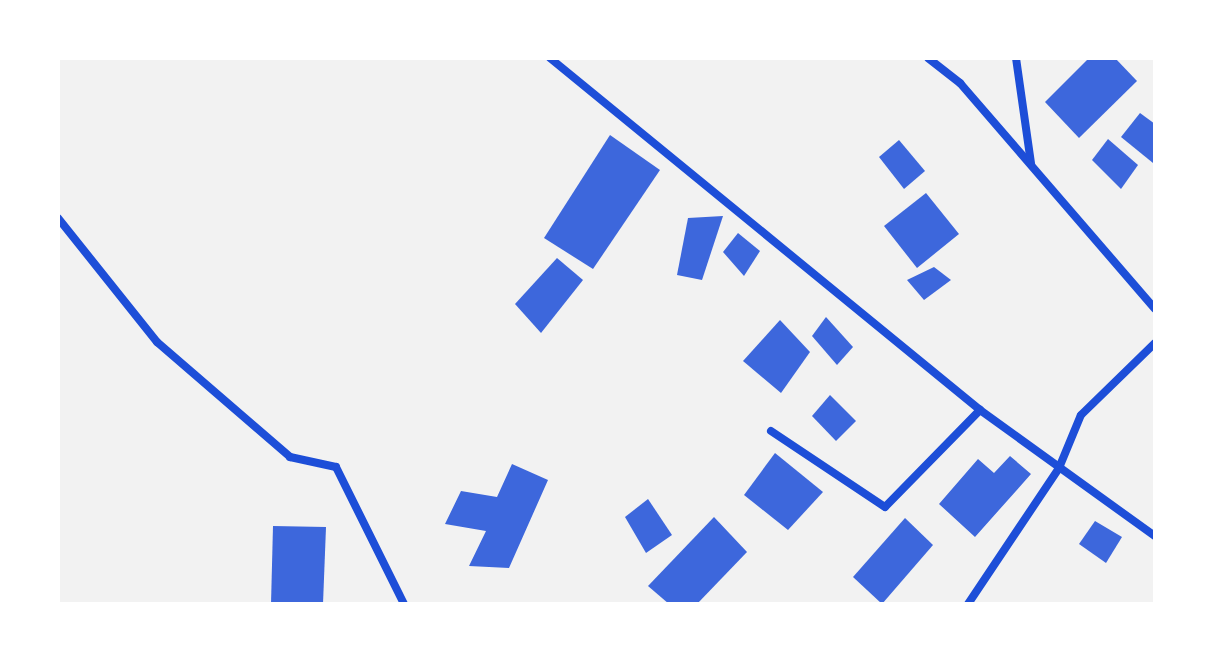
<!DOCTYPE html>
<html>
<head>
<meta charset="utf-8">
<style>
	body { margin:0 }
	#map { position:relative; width:1213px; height:662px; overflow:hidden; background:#f2f2f2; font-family:"Nunito Sans",sans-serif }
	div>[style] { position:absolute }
	.building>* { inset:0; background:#3d67dc }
	.minor>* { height:8px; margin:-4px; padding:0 4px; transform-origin:4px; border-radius:4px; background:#1d4ed8 }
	span { translate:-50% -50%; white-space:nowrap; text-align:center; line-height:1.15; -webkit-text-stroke:8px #fff; paint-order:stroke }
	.frame { position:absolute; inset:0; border:60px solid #fff; pointer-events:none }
</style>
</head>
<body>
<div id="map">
	<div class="building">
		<div style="clip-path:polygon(1089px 58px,1115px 58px,1137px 81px,1079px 138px,1045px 102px)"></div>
		<div style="clip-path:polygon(1140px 113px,1155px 124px,1153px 163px,1121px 137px)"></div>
		<div style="clip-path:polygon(610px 135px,660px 170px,593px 269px,544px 238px)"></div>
		<div style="clip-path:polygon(1108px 139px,1138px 165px,1121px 189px,1092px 160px)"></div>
		<div style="clip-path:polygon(899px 140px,925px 171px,904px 189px,879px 157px)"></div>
		<div style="clip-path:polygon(926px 193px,959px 234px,917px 268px,884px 226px)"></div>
		<div style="clip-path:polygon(723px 216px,702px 280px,677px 275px,688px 218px)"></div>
		<div style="clip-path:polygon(738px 233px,760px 251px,744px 276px,723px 252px)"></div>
		<div style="clip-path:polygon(557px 258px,583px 280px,541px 333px,515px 304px)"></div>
		<div style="clip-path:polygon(934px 267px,951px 280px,924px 300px,907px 280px)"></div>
		<div style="clip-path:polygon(826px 317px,853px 347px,837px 365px,812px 336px)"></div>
		<div style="clip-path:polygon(780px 320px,810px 352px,781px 393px,743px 361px)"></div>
		<div style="clip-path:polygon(830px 395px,856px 421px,836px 441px,812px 416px)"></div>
		<div style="clip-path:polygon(775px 453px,823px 492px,788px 530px,744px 495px)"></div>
		<div style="clip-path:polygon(1010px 456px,1031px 474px,975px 537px,939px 504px,978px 459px,994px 473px)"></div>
		<div style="clip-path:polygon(512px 464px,548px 480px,509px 568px,469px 566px,486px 531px,445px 524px,461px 491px,497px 497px)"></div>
		<div style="clip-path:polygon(648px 499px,672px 535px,646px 553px,625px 517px)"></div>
		<div style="clip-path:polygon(714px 517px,747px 552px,697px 604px,669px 604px,648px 586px)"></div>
		<div style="clip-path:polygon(905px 518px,933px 545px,882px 604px,853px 577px)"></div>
		<div style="clip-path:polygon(1095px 521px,1122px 537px,1106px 563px,1079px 544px)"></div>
		<div style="clip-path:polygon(273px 526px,326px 527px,323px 604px,271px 604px)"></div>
	</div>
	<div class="minor">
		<div style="left:550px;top:58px;width:556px;rotate:39.3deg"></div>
		<div style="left:928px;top:58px;width:41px;rotate:38deg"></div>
		<div style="left:960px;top:83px;width:298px;rotate:49.2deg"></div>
		<div style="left:1016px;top:58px;width:107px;rotate:81.9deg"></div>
		<div style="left:58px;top:218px;width:159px;rotate:51.4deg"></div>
		<div style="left:157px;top:342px;width:176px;rotate:40.8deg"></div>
		<div style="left:290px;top:457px;width:47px;rotate:12.3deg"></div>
		<div style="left:336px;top:467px;width:153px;rotate:63.6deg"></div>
		<div style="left:771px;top:431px;width:137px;rotate:33.7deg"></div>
		<div style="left:885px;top:507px;width:136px;rotate:-45.6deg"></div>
		<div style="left:980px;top:410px;width:216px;rotate:35.8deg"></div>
		<div style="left:968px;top:604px;width:164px;rotate:-56.2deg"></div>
		<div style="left:1059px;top:468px;width:57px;rotate:-67.5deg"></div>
		<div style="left:1081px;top:415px;width:103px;rotate:-44.2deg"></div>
	</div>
	<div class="frame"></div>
</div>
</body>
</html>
